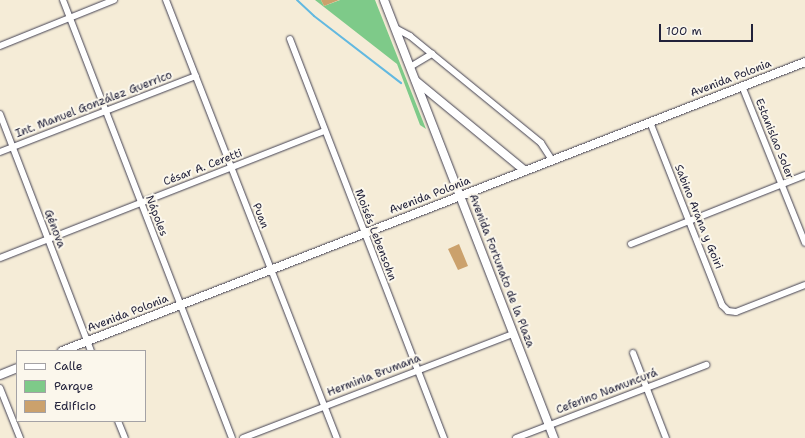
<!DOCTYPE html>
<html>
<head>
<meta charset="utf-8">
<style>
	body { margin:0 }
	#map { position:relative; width:805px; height:438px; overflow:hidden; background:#f5ecd7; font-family:"Shantell Sans",sans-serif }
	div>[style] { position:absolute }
	.green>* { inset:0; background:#7eca89 }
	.stream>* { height:2px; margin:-1px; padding:0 1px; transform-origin:1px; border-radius:1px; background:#63b9e0 }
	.building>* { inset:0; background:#cba16c }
	.roads { filter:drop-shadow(0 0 1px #424052) drop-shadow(0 0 1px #424052) }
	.street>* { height:6px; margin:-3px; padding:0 3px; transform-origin:3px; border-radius:3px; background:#fff }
	.secondary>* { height:8px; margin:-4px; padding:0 4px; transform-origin:4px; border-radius:4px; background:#fff }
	span { translate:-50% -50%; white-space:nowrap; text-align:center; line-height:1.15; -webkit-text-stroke:4px #fbf7ec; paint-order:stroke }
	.street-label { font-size:11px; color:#22223b }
	.legend { position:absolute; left:16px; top:350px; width:130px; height:72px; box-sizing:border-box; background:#fbf7ec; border:1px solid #a4a2a5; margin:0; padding:5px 7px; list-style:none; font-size:12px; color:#22223b }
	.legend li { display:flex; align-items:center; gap:8px; height:20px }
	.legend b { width:20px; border:1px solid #a4a2a5 }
	.scale { position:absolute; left:659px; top:24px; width:94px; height:18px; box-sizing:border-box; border:2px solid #22223b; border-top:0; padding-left:5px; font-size:12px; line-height:14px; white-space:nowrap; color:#22223b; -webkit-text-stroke:3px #fbf7ec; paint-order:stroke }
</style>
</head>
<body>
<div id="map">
	<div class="green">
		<div style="clip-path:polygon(315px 0,321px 0,324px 6px,340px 0,375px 0,426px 129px,420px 125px,397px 64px)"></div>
	</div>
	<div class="stream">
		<div style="left:297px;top:0;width:23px;rotate:43deg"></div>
		<div style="left:314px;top:16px;width:110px;rotate:37.6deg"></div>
	</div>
	<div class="building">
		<div style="clip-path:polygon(321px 0,339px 0,324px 6px)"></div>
		<div style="clip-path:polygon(459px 244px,468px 266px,458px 270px,448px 249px)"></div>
	</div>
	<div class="roads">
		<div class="street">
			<div style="left:63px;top:0;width:469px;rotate:68.9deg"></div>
			<div style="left:166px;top:0;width:470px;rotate:68.7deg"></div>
			<div style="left:395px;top:28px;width:17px;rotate:28deg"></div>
			<div style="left:410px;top:36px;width:169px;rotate:39.2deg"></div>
			<div style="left:541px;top:143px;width:20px;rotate:57deg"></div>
			<div style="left:290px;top:39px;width:428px;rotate:68.9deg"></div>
			<div style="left:0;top:46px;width:123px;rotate:-22deg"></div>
			<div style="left:410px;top:67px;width:26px;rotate:-31deg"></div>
			<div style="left:742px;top:86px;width:169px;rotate:68.1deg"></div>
			<div style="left:0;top:114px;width:254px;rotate:69deg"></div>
			<div style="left:650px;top:122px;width:197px;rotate:68.5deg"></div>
			<div style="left:722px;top:305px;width:8px;rotate:45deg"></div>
			<div style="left:728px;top:311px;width:8px;rotate:7deg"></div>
			<div style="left:736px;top:312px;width:74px;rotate:-21.4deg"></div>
			<div style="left:0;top:152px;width:210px;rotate:-21.2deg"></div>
			<div style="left:631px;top:244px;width:187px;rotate:-21.6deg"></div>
			<div style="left:0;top:258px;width:348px;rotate:-21.4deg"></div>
			<div style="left:633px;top:353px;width:91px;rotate:68.8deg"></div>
			<div style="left:0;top:388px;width:54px;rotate:68.2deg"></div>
			<div style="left:118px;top:421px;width:18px;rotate:68deg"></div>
			<div style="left:243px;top:438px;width:289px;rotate:-21.1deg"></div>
			<div style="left:516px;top:438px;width:204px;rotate:-21deg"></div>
		</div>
		<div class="secondary">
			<div style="left:384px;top:0;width:470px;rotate:68.8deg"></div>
			<div style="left:416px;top:81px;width:141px;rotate:39.5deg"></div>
			<div style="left:62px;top:351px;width:797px;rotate:-21.25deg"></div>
			<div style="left:0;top:375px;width:18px;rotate:-22deg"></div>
		</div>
	</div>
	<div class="street-label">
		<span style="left:731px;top:79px;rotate:-21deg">Avenida Polonia</span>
		<span style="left:94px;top:105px;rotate:-21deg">Int. Manuel González Guerrico</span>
		<span style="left:774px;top:139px;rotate:68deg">Estanislao Soler</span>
		<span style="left:203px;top:168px;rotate:-21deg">César A. Ceretti</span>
		<span style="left:430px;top:196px;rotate:-21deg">Avenida Polonia</span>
		<span style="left:156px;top:216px;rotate:69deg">Nápoles</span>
		<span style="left:260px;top:216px;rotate:69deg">Puan</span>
		<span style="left:698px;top:217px;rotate:68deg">Sabino Arana y Goiri</span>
		<span style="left:54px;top:229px;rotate:69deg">Génova</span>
		<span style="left:375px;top:235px;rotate:69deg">Moisés Lebensohn</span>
		<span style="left:501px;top:271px;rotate:69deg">Avenida Fortunato de la Plaza</span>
		<span style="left:128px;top:314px;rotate:-21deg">Avenida Polonia</span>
		<span style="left:374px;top:376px;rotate:-21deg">Herminia Brumana</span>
		<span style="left:607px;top:392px;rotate:-21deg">Ceferino Namuncurá</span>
	</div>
	<ul class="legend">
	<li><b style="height:5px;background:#fff"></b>Calle</li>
	<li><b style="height:11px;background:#7eca89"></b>Parque</li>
	<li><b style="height:11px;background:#cba16c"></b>Edificio</li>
	</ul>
	<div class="scale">100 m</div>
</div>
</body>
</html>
